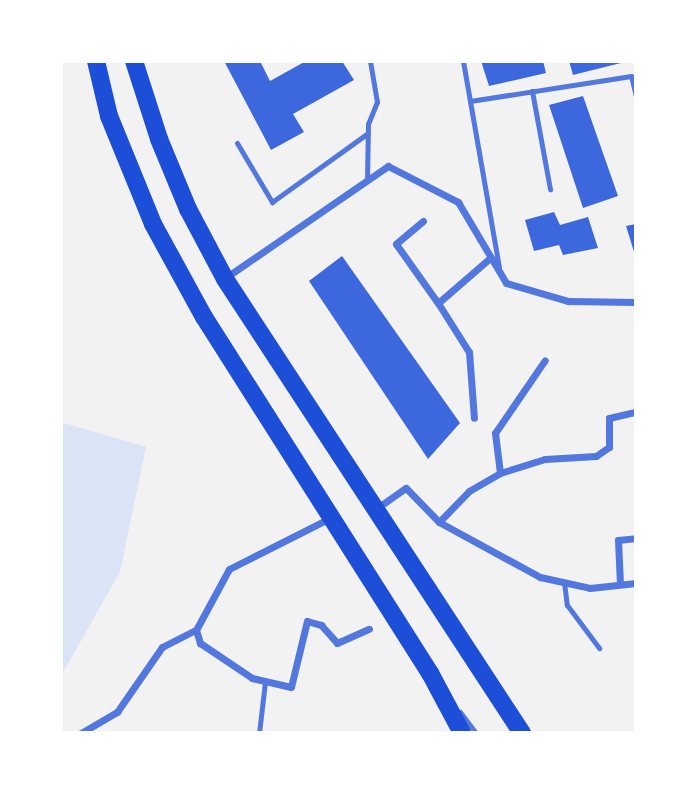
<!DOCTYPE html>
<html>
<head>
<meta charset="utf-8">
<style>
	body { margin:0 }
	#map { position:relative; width:697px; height:794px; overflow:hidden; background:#f2f2f2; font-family:"IBM Plex Sans",sans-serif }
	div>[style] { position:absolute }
	.green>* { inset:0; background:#dbe4f7 }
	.building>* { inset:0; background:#3d67dc }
	.service>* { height:5px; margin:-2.5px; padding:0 2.5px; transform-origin:2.5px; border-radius:2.5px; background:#5277de }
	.minor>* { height:7px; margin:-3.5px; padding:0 3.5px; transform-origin:3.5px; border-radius:3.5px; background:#5277de }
	.primary>* { height:18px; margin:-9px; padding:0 9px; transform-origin:9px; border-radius:9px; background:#1d4ed8 }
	span { translate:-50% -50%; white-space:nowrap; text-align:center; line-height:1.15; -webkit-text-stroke:7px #fff; paint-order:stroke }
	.frame { position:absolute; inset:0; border:63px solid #fff; pointer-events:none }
</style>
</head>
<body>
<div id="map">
	<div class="green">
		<div style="clip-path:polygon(61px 422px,146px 447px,120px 572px,61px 676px)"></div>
	</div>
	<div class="building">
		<div style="clip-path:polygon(224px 61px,260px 61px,270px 81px,306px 61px,342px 61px,354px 80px,293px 114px,304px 132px,271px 150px)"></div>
		<div style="clip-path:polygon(481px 61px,543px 61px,546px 73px,489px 86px)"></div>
		<div style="clip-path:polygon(569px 61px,625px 61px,625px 62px,573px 75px)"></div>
		<div style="clip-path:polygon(583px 96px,618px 196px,583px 208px,549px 105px)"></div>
		<div style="clip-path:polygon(554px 212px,560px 225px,588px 217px,598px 248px,563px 255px,559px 245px,534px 251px,525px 220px)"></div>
		<div style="clip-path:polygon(636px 224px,636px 255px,635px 255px,626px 226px)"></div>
		<div style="clip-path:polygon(342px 256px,460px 423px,428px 459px,309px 281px)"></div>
	</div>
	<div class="service">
		<div style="left:463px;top:61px;width:209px;rotate:80.1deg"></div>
		<div style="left:532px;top:91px;width:100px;rotate:79.6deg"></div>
		<div style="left:470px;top:101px;width:163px;rotate:-8.8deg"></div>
		<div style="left:631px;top:76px;width:21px;rotate:76deg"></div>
		<div style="left:237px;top:143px;width:69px;rotate:59.3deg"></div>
		<div style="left:272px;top:202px;width:118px;rotate:-35.7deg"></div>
		<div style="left:367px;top:180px;width:56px;rotate:-89deg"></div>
		<div style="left:368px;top:124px;width:24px;rotate:-68deg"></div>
		<div style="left:377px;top:102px;width:42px;rotate:-99.7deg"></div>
		<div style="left:564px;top:582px;width:23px;rotate:83deg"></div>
		<div style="left:567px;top:605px;width:54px;rotate:53.3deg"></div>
		<div style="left:460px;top:712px;width:26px;rotate:53deg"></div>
		<div style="left:259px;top:733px;width:51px;rotate:-83.3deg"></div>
	</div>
	<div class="minor">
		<div style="left:423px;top:221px;width:35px;rotate:140deg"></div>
		<div style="left:396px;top:244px;width:72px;rotate:54.6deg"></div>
		<div style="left:438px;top:303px;width:69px;rotate:-40.9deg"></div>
		<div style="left:225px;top:278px;width:198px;rotate:-34.5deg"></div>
		<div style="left:388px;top:166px;width:79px;rotate:27.2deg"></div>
		<div style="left:458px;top:202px;width:94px;rotate:59.3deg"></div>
		<div style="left:506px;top:283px;width:65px;rotate:16.2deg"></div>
		<div style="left:568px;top:301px;width:68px;rotate:0.8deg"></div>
		<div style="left:438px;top:303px;width:58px;rotate:57.7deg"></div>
		<div style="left:469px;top:352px;width:66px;rotate:85.7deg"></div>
		<div style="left:500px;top:473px;width:40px;rotate:-97.1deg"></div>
		<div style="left:495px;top:433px;width:88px;rotate:-55.6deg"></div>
		<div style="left:377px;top:508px;width:35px;rotate:-35deg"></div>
		<div style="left:406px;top:488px;width:47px;rotate:45.9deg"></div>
		<div style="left:439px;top:522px;width:115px;rotate:28.6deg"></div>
		<div style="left:540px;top:577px;width:51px;rotate:12.4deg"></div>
		<div style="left:590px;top:588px;width:46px;rotate:-6.2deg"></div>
		<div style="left:439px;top:522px;width:43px;rotate:-45.9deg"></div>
		<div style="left:469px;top:491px;width:36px;rotate:-30deg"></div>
		<div style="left:500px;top:473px;width:47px;rotate:-17.3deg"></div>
		<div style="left:545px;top:459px;width:51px;rotate:-3.4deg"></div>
		<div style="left:596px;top:456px;width:16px;rotate:-35deg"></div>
		<div style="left:609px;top:447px;width:29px;rotate:-90deg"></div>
		<div style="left:609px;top:418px;width:28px;rotate:-13deg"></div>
		<div style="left:620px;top:584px;width:44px;rotate:-92.6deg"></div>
		<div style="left:618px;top:540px;width:18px;rotate:-6deg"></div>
		<div style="left:196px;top:630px;width:14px;rotate:73deg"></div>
		<div style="left:200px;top:643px;width:63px;rotate:33.9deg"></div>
		<div style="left:252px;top:678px;width:40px;rotate:13deg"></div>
		<div style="left:291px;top:687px;width:68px;rotate:-76.4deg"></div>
		<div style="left:307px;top:621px;width:15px;rotate:16deg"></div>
		<div style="left:321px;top:625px;width:24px;rotate:48deg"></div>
		<div style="left:337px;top:643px;width:35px;rotate:-24deg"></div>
		<div style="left:81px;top:733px;width:42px;rotate:-30.3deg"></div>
		<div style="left:117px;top:712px;width:79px;rotate:-55.3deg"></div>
		<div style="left:162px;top:647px;width:38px;rotate:-27deg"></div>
		<div style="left:196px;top:630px;width:69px;rotate:-61.6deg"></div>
		<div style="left:229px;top:569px;width:113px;rotate:-26.8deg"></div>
	</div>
	<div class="primary">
		<div style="left:96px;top:61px;width:57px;rotate:76.7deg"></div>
		<div style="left:109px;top:116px;width:117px;rotate:67.8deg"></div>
		<div style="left:153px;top:224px;width:106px;rotate:61.3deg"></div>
		<div style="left:204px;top:317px;width:422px;rotate:57.6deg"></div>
		<div style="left:430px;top:673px;width:68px;rotate:61.9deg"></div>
		<div style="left:134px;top:61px;width:82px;rotate:72.2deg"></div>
		<div style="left:159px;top:139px;width:76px;rotate:67.5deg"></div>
		<div style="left:188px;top:209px;width:79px;rotate:62.1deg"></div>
		<div style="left:225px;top:279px;width:543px;rotate:56.81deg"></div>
	</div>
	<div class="frame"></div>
</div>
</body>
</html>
